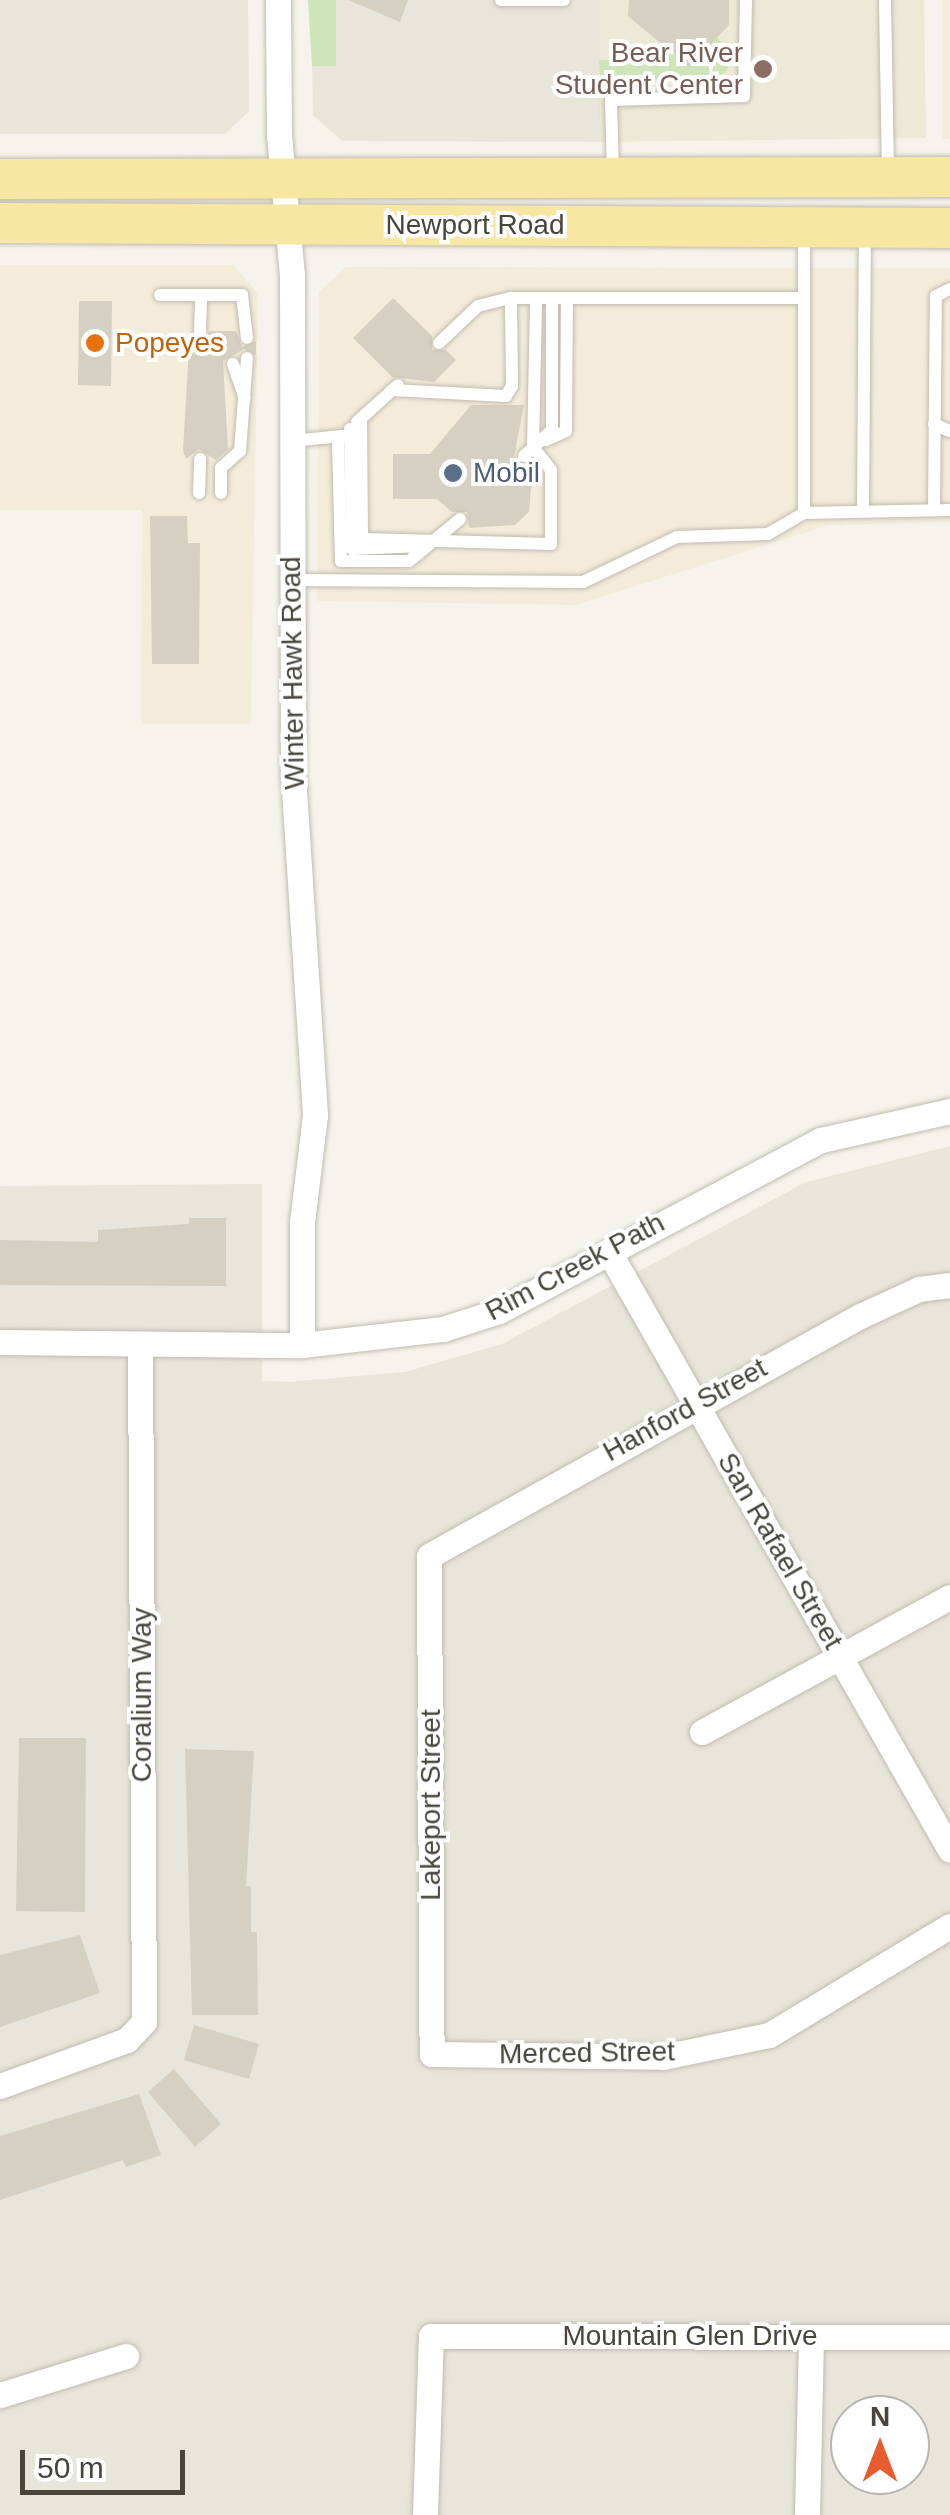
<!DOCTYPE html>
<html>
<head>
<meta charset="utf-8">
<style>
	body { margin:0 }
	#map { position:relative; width:950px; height:2515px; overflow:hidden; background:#f5f3ec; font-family:Helvetica,sans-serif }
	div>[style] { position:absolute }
	.residential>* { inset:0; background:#e8e5db }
	.commercial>* { inset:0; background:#f4ecda }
	.education>* { inset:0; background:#ede9d7 }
	.green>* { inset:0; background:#cde5b9 }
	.building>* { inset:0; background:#d6d0c2 }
	.roads { filter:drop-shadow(0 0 2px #c0bcaf) drop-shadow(0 0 2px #c0bcaf) }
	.service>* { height:12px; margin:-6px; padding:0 6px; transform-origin:6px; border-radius:6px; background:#fff }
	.minor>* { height:25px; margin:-12.5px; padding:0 12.5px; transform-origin:12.5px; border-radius:12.5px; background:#fff }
	.primary>* { height:40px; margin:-20px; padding:0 20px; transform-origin:20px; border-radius:20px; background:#f7e7a3 }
	.dots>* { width:28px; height:28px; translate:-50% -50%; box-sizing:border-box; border:5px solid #fff; border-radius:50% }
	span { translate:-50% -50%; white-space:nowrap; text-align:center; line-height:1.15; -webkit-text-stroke:8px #fff; paint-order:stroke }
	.education-label { font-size:28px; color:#785e54 }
	.right { translate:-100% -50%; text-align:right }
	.street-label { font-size:28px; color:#49453a }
	.food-label { font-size:28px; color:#c56008 }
	.left { translate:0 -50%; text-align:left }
	.service-label { font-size:28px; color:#4e5e75 }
	.north { position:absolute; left:830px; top:2395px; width:100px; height:100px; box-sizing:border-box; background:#fff; border:2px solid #b6b5b0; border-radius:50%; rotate:0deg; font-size:28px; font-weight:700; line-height:40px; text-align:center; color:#49453a }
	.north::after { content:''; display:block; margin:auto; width:35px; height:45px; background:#e95c2f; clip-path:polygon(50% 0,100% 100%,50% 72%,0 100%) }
	.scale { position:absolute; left:20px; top:2450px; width:165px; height:45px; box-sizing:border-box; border:5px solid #49453a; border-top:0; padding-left:12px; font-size:30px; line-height:35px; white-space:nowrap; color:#49453a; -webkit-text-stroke:8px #fff; paint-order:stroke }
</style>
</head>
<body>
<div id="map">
	<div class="residential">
		<div style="clip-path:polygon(0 0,248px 0,249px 111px,225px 134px,0 134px)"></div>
		<div style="clip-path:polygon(311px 0,600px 0,600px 142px,342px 141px,313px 115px)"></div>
		<div style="clip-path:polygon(evenodd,950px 1146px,950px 2515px,0 2515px,0 1186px,262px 1184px,262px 1381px,288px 1382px,405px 1372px,502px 1344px,806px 1182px,950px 1146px,850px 2415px,910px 2415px,910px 2475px,850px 2475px,850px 2415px)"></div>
	</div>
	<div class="commercial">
		<div style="clip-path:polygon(942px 0,950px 0,950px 139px,942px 139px)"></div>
		<div style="clip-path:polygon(0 265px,233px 265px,258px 293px,251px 724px,141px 724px,142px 510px,0 510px)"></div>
		<div style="clip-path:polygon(346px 267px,950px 268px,950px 522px,829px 525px,576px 605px,317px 601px,319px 292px)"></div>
	</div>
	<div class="education">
		<div style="clip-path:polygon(600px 0,924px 0,926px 138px,600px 142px)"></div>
	</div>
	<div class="green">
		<div style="clip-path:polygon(308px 0,336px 0,336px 66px,312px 66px)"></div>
		<div style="clip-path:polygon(717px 38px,727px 47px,728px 68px,719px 78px,618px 80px,601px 92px,599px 60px,631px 60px,656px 45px)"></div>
	</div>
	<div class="building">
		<div style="clip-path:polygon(348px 0,408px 0,400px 22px)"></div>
		<div style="clip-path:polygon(629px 0,729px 0,729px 25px,689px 67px,628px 16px)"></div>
		<div style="clip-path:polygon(393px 298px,432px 336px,432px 350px,446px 350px,456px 360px,434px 382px,392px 377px,353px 338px)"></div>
		<div style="clip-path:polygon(79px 301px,112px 301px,111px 386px,78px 385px)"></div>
		<div style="clip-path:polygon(190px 331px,199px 341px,210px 331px,236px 331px,242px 347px,256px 341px,256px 355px,244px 349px,223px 361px,228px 449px,216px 460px,199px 449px,186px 459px,183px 451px)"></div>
		<div style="clip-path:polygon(471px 405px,524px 405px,514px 457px,533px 465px,529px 512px,515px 525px,469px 528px,467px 512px,452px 512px,437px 499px,393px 499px,393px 454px,430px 454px)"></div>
		<div style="clip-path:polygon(150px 516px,187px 516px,188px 543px,200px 543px,199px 664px,152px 664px)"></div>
		<div style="clip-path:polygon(189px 1218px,226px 1218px,226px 1286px,0 1285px,0 1240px,98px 1242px,98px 1230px,189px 1224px)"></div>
		<div style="clip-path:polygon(19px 1738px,86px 1738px,85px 1912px,16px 1911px)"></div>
		<div style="clip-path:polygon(185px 1749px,254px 1751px,246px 1886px,251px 1886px,251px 1932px,257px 1932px,258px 2015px,192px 2015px)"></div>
		<div style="clip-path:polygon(80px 1935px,100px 1993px,0 2027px,0 1955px)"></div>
		<div style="clip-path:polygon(194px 2025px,259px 2044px,249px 2079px,184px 2060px)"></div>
		<div style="clip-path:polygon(174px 2069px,221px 2124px,195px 2147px,148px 2092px)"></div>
		<div style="clip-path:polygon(139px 2094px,161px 2155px,126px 2167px,123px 2160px,0 2200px,0 2136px)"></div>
	</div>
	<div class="roads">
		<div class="service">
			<div style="left:501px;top:0;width:63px"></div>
			<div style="left:885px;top:0;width:174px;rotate:89deg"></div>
			<div style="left:613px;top:172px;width:72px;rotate:-91.6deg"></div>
			<div style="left:611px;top:100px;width:133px;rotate:-1.7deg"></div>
			<div style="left:744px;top:96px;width:96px;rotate:-88.8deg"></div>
			<div style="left:160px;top:295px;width:82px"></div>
			<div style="left:242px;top:295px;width:43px;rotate:83.4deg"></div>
			<div style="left:200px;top:331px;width:36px;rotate:-88deg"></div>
			<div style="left:439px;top:343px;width:54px;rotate:-43.5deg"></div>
			<div style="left:478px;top:306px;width:34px;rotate:-14deg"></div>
			<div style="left:511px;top:298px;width:293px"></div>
			<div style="left:233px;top:364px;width:36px;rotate:71deg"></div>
			<div style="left:392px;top:390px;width:114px;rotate:3deg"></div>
			<div style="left:506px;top:396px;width:12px;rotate:-59deg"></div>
			<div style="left:512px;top:386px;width:88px;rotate:-90.7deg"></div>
			<div style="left:361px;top:419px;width:120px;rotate:89.5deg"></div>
			<div style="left:362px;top:539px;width:189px;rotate:1.5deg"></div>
			<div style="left:551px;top:544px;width:74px;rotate:-90deg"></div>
			<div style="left:551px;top:470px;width:29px;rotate:-128deg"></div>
			<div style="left:533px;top:447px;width:147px;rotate:-88.8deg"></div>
			<div style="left:357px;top:422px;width:55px;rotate:-42.1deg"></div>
			<div style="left:934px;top:424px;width:17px;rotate:24deg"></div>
			<div style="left:350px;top:429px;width:120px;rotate:89deg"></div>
			<div style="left:352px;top:549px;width:71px;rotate:-2.4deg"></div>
			<div style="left:338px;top:440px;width:121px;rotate:88.6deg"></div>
			<div style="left:341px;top:561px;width:68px"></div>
			<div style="left:409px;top:561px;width:66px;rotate:-39.5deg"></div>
			<div style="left:546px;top:440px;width:22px;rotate:-24deg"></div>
			<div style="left:566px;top:431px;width:131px;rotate:-89.6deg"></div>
			<div style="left:291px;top:441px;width:51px;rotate:-5.6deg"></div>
			<div style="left:524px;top:456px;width:38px;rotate:-43deg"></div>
			<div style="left:552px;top:430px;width:130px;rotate:-90deg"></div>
			<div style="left:199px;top:493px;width:34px;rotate:-88deg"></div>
			<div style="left:221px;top:493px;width:25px;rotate:-90deg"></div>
			<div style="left:221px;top:468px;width:25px;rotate:-42deg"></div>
			<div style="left:240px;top:451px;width:93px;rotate:-85.7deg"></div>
			<div style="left:934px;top:510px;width:214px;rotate:-89.5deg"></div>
			<div style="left:936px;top:296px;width:16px;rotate:-27deg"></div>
			<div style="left:863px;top:511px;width:278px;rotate:-89.6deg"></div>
			<div style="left:804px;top:513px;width:283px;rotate:-90deg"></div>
			<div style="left:291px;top:580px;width:292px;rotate:0.4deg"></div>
			<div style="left:583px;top:582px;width:104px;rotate:-25.6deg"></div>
			<div style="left:677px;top:537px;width:91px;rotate:-1.9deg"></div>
			<div style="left:768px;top:534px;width:42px;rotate:-30.3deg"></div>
			<div style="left:804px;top:513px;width:146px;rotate:-1.2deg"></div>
		</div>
		<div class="minor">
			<div style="left:278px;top:0;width:135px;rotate:89.6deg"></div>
			<div style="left:279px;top:135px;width:140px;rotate:84.7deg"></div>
			<div style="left:292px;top:274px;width:500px;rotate:89.89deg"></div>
			<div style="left:293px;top:774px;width:342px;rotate:86.3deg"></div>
			<div style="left:315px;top:1115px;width:108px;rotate:96.9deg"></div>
			<div style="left:302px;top:1222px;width:123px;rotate:90deg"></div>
			<div style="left:609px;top:1252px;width:688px;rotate:60.31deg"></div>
			<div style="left:950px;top:1285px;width:31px;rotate:173deg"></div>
			<div style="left:919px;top:1289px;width:65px;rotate:155.4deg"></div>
			<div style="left:860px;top:1316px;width:493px;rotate:150.9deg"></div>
			<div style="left:429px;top:1556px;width:498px;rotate:89.7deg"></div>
			<div style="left:432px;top:2054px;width:231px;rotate:0.7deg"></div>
			<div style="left:663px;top:2057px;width:108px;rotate:-11.7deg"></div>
			<div style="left:769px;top:2035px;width:211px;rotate:-31.1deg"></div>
			<div style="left:0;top:1342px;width:302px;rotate:0.6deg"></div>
			<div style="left:302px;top:1345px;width:142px;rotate:-6.5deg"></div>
			<div style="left:443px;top:1329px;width:59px;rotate:-17.8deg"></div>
			<div style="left:499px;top:1311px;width:365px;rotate:-28deg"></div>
			<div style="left:821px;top:1140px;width:132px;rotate:-12.7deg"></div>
			<div style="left:702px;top:1732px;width:282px;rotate:-28.6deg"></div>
			<div style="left:0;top:2086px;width:135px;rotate:-19.9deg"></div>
			<div style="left:127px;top:2040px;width:25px;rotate:-47deg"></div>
			<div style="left:144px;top:2022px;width:678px;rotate:-90.34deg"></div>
			<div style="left:0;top:2395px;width:132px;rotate:-17.2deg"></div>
			<div style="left:425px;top:2515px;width:179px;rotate:-88.1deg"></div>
			<div style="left:431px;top:2336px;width:519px;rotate:0.11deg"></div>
			<div style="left:807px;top:2515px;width:178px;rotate:-88.7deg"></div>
		</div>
		<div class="primary">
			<div style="left:0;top:179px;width:950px;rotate:-0.12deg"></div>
			<div style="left:0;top:223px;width:950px;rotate:0.3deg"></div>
		</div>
	</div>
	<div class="dots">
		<div style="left:763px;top:69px;background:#8d6e63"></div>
		<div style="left:95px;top:343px;background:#e8710a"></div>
		<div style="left:453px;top:473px;background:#5c6f8a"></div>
	</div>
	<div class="education-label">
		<span class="right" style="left:743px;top:69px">Bear River<br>Student Center</span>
	</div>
	<div class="street-label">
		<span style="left:475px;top:225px">Newport Road</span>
		<span style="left:293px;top:673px;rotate:-91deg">Winter Hawk Road</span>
		<span style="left:575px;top:1267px;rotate:-28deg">Rim Creek Path</span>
		<span style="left:685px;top:1410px;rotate:-29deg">Hanford Street</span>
		<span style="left:780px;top:1551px;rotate:60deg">San Rafael Street</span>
		<span style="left:142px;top:1695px;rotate:-90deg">Coralium Way</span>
		<span style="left:431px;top:1805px;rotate:-90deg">Lakeport Street</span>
		<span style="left:587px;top:2053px;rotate:-1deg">Merced Street</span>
		<span style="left:690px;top:2336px">Mountain Glen Drive</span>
	</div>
	<div class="food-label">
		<span class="left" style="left:115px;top:343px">Popeyes</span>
	</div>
	<div class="service-label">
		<span class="left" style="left:473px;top:473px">Mobil</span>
	</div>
	<div class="north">N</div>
	<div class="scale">50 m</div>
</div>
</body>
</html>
